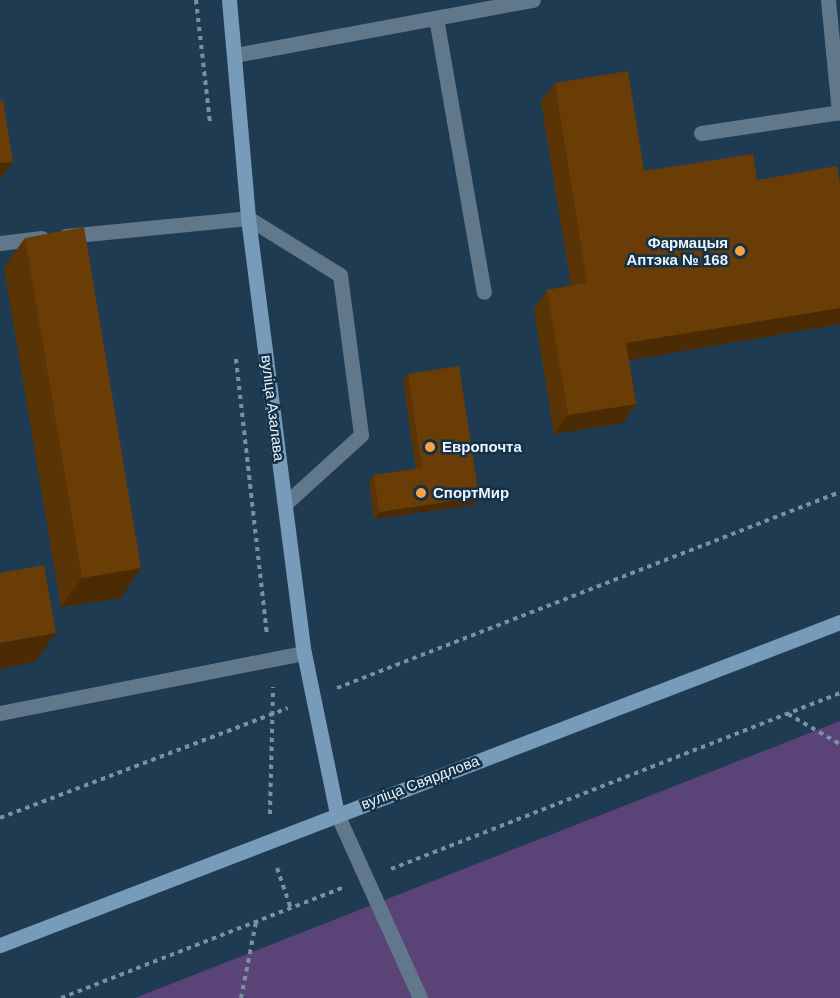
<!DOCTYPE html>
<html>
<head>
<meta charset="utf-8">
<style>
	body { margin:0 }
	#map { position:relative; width:840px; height:998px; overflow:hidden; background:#1f3b52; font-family:Arial,sans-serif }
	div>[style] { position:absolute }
	.green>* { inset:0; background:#5a4377 }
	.path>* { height:4px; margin-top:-2px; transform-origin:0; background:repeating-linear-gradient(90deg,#7d90a0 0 4.5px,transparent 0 9px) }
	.lane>* { height:15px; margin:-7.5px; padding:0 7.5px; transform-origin:7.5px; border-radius:7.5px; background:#61788b }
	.secondary>* { height:15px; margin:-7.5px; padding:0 7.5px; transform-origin:7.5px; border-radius:7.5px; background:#779bb9 }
	.wall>* { inset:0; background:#5a3404 }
	.shaded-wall>* { inset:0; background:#4a2b04 }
	.building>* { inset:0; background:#693d05 }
	.dots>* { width:16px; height:16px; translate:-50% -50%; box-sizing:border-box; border:3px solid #143147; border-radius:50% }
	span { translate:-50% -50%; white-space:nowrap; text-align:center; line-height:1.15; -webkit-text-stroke:5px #143147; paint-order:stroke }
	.poi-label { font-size:15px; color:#eaf4fc; font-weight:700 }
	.right { translate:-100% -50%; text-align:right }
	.left { translate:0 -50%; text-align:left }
	.street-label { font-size:15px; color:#eaf4fc }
</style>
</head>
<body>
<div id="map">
	<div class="green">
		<div style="clip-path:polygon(840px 721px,840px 998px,135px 998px)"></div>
	</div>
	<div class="path">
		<div style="left:196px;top:0;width:123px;rotate:83.5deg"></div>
		<div style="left:236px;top:359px;width:277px;rotate:83.6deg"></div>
		<div style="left:337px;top:688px;width:540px;rotate:-21.29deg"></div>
		<div style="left:788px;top:714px;width:60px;rotate:30deg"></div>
		<div style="left:270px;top:814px;width:127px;rotate:-88.6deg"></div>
		<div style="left:0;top:818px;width:308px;rotate:-20.9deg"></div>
		<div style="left:277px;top:868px;width:43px;rotate:71.1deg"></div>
		<div style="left:391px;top:869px;width:482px;rotate:-21.4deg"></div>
		<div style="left:61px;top:998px;width:302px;rotate:-21.4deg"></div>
		<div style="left:241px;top:998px;width:77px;rotate:-78.8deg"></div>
	</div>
	<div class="lane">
		<div style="left:828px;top:0;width:113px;rotate:84.4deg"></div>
		<div style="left:436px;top:18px;width:278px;rotate:80.1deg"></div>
		<div style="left:235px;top:55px;width:303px;rotate:-10.5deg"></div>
		<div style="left:701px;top:133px;width:141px;rotate:-8.6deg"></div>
		<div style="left:66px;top:236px;width:183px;rotate:-5.6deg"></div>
		<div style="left:248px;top:218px;width:108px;rotate:31.8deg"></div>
		<div style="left:340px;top:275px;width:161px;rotate:82.5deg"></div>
		<div style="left:361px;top:435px;width:103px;rotate:137.8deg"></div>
		<div style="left:0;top:243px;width:42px;rotate:-6.8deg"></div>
		<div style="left:0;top:713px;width:310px;rotate:-11.2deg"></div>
		<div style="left:337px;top:814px;width:202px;rotate:65.7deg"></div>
	</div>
	<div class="secondary">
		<div style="left:229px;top:0;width:219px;rotate:85deg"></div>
		<div style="left:248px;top:218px;width:439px;rotate:82.7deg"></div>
		<div style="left:304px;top:653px;width:164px;rotate:78.4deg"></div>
		<div style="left:0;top:945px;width:900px;rotate:-21.03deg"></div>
	</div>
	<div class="wall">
		<div style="clip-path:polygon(555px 83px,644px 171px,757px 180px,840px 183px,840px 324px,629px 360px,636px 404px,623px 423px,554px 434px,534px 309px,547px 290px,571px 285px,541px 102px)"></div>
		<div style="clip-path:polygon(25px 238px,121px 598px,61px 607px,4px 267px)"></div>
		<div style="clip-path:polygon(408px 374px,479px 497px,474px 505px,374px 519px,369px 482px,374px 475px,416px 469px,403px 381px)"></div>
	</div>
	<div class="shaded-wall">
		<div style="clip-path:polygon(13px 162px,0 180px,0 163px)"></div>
		<div style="clip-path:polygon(840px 308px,840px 324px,613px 363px,626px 343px)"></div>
		<div style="clip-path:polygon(636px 404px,623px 423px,554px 434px,568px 415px)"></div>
		<div style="clip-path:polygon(479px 497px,474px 505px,374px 519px,379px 512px)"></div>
		<div style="clip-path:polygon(141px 568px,121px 598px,61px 607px,82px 578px)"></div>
		<div style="clip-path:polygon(56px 633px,35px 662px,0 669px,0 643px)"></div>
	</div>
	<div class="building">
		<div style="clip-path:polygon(628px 71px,644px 171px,753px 154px,757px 180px,837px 166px,840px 183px,840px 308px,626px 343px,636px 404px,568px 415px,547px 290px,587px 283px,555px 83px)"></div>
		<div style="clip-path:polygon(3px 100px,13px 162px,0 163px,0 101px)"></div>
		<div style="clip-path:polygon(84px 227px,141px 568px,82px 578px,25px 238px)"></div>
		<div style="clip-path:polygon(459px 366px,479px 497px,379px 512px,374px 475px,422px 468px,408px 374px)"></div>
		<div style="clip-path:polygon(44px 565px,56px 633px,0 643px,0 573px)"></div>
	</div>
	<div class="dots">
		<div style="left:740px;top:251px;background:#f7a149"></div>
		<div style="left:430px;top:447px;background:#f7a149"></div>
		<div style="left:421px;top:493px;background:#f7a149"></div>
	</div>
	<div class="poi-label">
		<span class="right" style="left:728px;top:251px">Фармацыя<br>Аптэка № 168</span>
		<span class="left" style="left:442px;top:447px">Европочта</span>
		<span class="left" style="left:433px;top:493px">СпортМир</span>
	</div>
	<div class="street-label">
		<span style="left:273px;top:408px;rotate:83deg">вуліца Азалава</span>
		<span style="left:420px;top:782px;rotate:-21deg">вуліца Свярдлова</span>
	</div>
</div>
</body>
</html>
